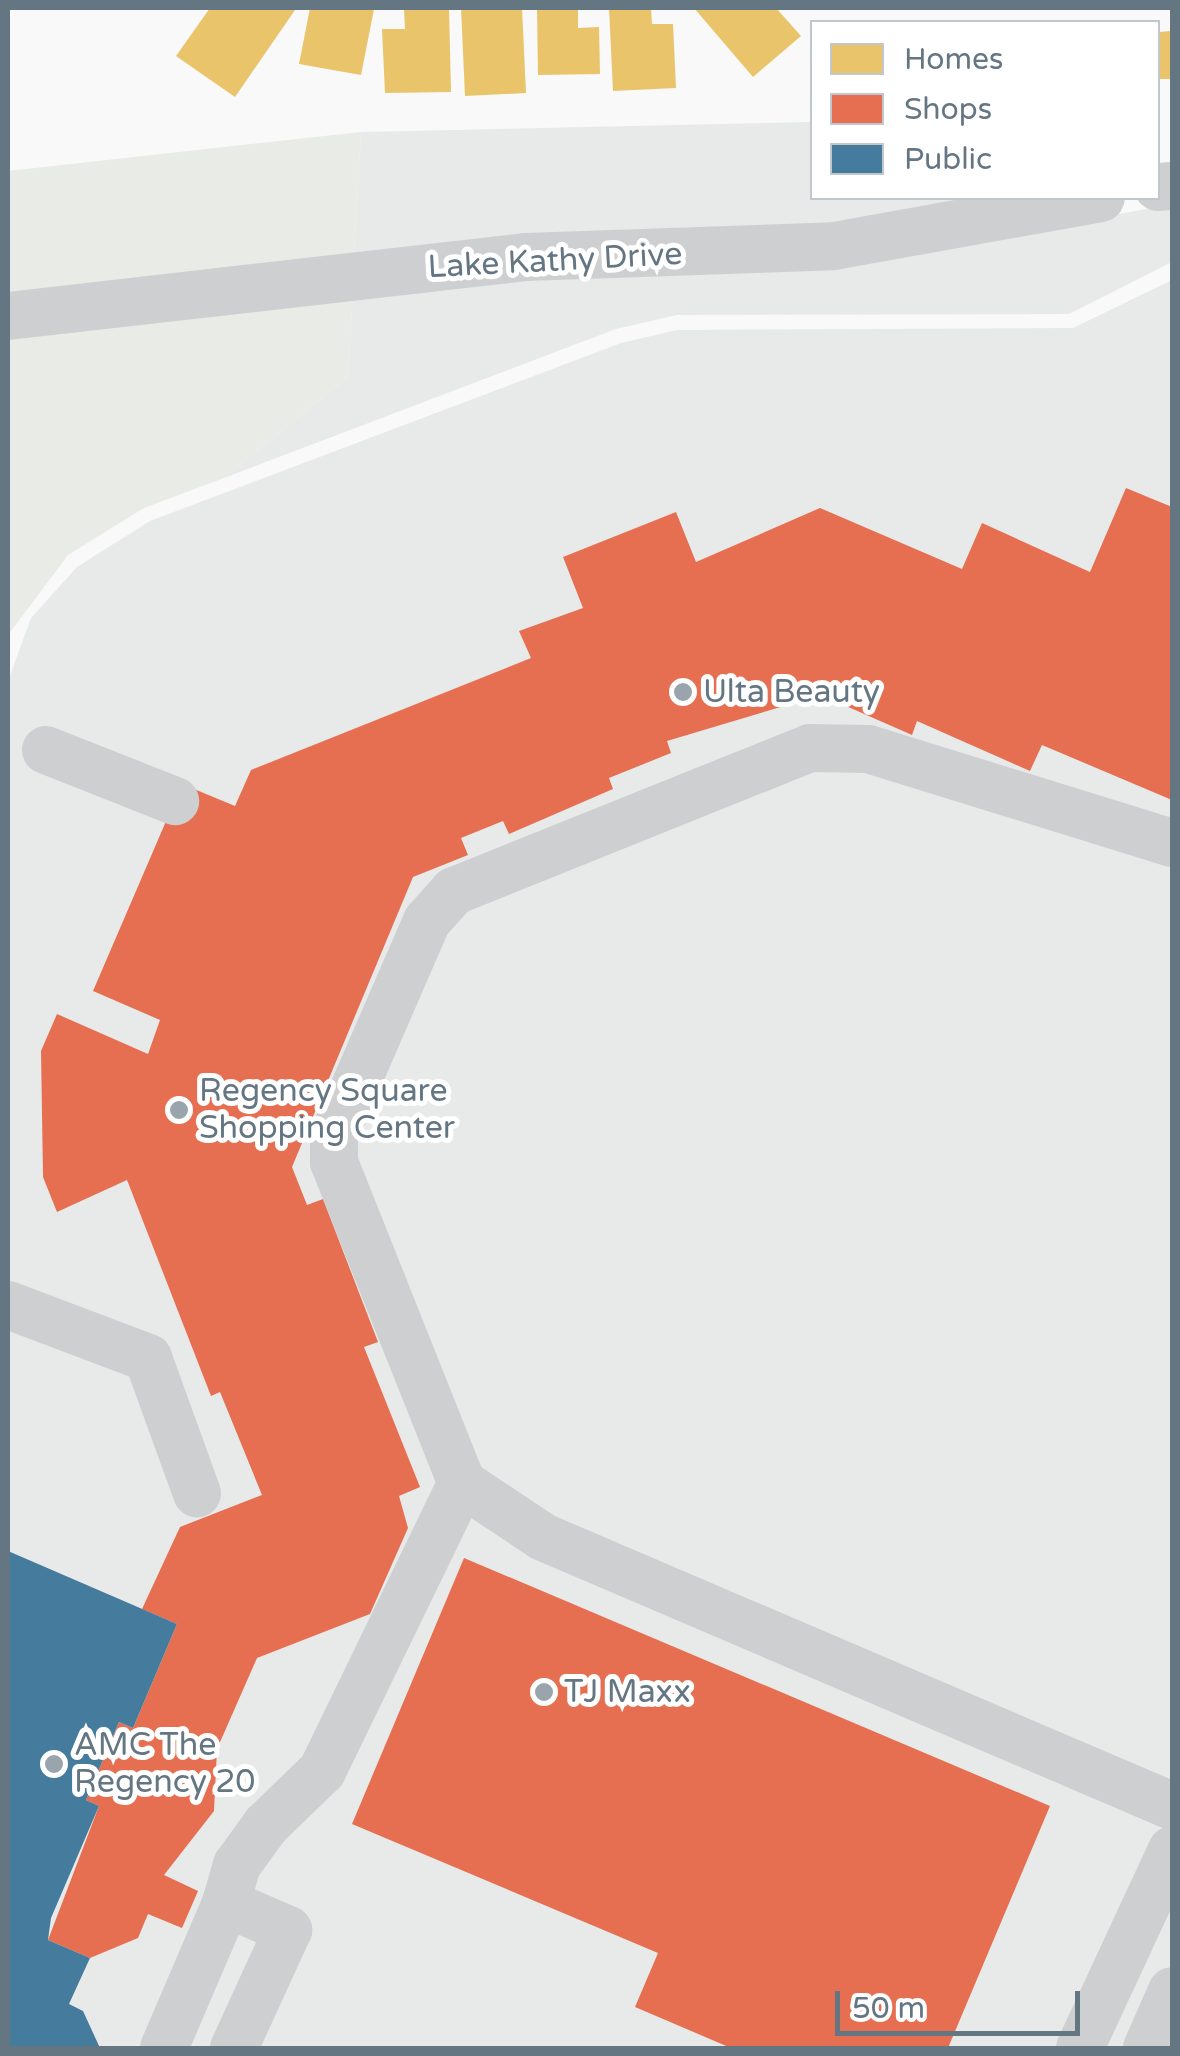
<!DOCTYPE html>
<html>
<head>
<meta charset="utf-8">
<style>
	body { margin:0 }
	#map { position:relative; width:1180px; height:2056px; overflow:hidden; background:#f9f9f9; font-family:"Varela Round",sans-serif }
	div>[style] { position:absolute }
	.built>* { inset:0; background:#e8e9e9 }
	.green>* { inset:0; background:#e8ebe6 }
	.homes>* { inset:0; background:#e9c46a }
	.shops>* { inset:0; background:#e76f51 }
	.public>* { inset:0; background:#457b9d }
	.minor>* { height:48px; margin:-24px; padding:0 24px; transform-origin:24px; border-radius:24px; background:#cecfd0 }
	.dots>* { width:28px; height:28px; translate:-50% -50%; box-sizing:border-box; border:5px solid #fff; border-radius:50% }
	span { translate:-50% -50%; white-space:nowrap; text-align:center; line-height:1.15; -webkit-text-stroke:10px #fff; paint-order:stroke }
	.street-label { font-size:32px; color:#657683 }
	.poi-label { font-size:32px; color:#657683 }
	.left { translate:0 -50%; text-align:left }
	.frame { position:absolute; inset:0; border:10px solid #657683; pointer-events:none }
	.legend { position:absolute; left:810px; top:20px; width:350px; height:180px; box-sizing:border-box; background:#fff; border:2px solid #c1c8cd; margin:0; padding:12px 18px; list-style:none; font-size:30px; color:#657683 }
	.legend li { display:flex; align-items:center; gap:20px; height:50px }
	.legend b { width:50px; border:2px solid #c1c8cd }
	.scale { position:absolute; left:835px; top:1991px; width:245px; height:45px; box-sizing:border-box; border:5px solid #657683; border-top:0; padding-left:12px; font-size:30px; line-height:35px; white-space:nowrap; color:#657683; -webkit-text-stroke:8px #fff; paint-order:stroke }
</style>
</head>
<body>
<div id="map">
	<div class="built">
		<div style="clip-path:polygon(812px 122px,812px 198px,1016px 198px,832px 229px,354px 258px,361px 132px)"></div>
		<div style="clip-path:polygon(1172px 204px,1172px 262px,1069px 314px,677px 315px,616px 329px,224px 478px,348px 377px,353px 293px,949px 246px)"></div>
		<div style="clip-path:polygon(1172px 280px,1172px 2048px,8px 2048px,8px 681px,31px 618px,77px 567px,150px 521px,621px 343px,677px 330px,1073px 328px)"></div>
	</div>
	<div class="green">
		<div style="clip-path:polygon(361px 132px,354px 258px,8px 299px,8px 171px)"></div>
		<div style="clip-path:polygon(353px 293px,348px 377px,224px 478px,144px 508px,68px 555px,8px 635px,8px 333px)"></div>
	</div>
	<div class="homes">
		<div style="clip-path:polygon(210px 8px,295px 10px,235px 97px,176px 56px)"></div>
		<div style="clip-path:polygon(310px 8px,374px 9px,361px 75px,299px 64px)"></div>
		<div style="clip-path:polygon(404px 8px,449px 8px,451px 92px,385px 93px,382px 29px,405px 29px)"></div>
		<div style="clip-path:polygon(461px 8px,522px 8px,526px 93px,465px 96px)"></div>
		<div style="clip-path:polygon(537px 8px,578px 8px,578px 28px,599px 27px,600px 74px,538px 75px)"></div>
		<div style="clip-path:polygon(609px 8px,651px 8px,652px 24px,673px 24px,676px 88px,613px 91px)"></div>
		<div style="clip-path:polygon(694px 8px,776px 8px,801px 36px,753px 77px)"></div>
		<div style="clip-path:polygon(1172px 31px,1172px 79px,1158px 79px,1158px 32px)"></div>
	</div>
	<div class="shops">
		<div style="clip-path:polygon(1126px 488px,1172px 507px,1172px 800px,1042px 745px,1030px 771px,917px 721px,912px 735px,821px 695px,667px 741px,671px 753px,609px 778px,613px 789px,509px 834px,503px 821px,461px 838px,468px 855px,413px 877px,292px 1167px,307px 1205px,323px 1199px,378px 1342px,364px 1347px,420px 1487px,399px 1496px,408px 1528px,370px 1614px,257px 1658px,217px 1749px,214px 1811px,164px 1875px,198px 1891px,182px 1928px,148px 1914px,138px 1938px,90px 1958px,48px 1940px,99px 1806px,86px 1800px,119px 1722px,133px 1728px,177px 1624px,142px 1609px,180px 1527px,262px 1495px,220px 1392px,211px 1396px,127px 1180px,57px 1212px,43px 1177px,41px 1051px,57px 1014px,148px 1054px,160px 1020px,93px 991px,182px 784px,235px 806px,251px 770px,531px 658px,519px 631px,583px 608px,563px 557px,676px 512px,696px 562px,820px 508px,962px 569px,982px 523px,1090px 572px)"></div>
		<div style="clip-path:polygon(464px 1558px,1050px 1806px,948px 2048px,731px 2048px,635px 2007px,658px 1953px,352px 1824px)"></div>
	</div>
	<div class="public">
		<div style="clip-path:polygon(8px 1551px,177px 1624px,133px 1728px,119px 1722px,86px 1800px,99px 1806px,51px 1918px,48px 1940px,90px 1958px,69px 2004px,83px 2011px,100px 2048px,8px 2048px)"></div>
	</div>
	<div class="minor">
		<div style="left:1158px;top:187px;width:14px;rotate:-4deg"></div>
		<div style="left:8px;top:316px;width:521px;rotate:-6.5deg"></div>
		<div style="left:526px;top:257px;width:308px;rotate:-2deg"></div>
		<div style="left:834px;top:246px;width:271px;rotate:-10.2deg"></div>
		<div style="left:46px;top:750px;width:139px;rotate:21.6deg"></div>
		<div style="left:1172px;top:843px;width:318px;rotate:-162.8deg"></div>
		<div style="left:868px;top:749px;width:58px;rotate:-179deg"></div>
		<div style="left:810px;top:748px;width:384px;rotate:158.1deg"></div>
		<div style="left:454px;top:891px;width:40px;rotate:132deg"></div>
		<div style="left:427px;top:921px;width:233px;rotate:113.5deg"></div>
		<div style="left:334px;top:1135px;width:27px;rotate:90deg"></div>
		<div style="left:334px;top:1162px;width:346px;rotate:68.3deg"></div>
		<div style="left:462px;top:1483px;width:97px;rotate:33.7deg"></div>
		<div style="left:543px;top:1537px;width:684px;rotate:23.15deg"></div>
		<div style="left:8px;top:1305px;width:150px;rotate:20.7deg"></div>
		<div style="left:148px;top:1358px;width:144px;rotate:70.1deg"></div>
		<div style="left:226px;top:1903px;width:40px;rotate:-74deg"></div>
		<div style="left:237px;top:1865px;width:49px;rotate:-54.1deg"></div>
		<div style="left:266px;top:1825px;width:78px;rotate:-44deg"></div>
		<div style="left:322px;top:1771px;width:320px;rotate:-64.1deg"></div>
		<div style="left:164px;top:2048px;width:158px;rotate:-66.8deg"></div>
		<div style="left:226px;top:1903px;width:68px;rotate:23.5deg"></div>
		<div style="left:288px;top:1930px;width:130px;rotate:114.6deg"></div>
		<div style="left:1080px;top:2048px;width:218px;rotate:-65.1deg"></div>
		<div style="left:1147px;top:2048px;width:62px;rotate:-66.3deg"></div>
	</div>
	<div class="dots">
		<div style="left:683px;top:692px;background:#99a4ac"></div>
		<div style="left:179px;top:1110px;background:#99a4ac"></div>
		<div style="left:544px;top:1692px;background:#99a4ac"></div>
		<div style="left:54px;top:1764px;background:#99a4ac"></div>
	</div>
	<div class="street-label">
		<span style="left:555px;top:261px;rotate:-3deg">Lake Kathy Drive</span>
	</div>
	<div class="poi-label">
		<span class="left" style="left:703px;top:692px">Ulta Beauty</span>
		<span class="left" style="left:199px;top:1110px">Regency Square<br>Shopping Center</span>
		<span class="left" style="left:564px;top:1692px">TJ Maxx</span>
		<span class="left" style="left:74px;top:1764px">AMC The<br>Regency 20</span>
	</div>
	<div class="frame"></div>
	<ul class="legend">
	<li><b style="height:28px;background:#e9c46a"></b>Homes</li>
	<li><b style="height:28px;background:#e76f51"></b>Shops</li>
	<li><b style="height:28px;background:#457b9d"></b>Public</li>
	</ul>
	<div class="scale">50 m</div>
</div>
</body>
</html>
